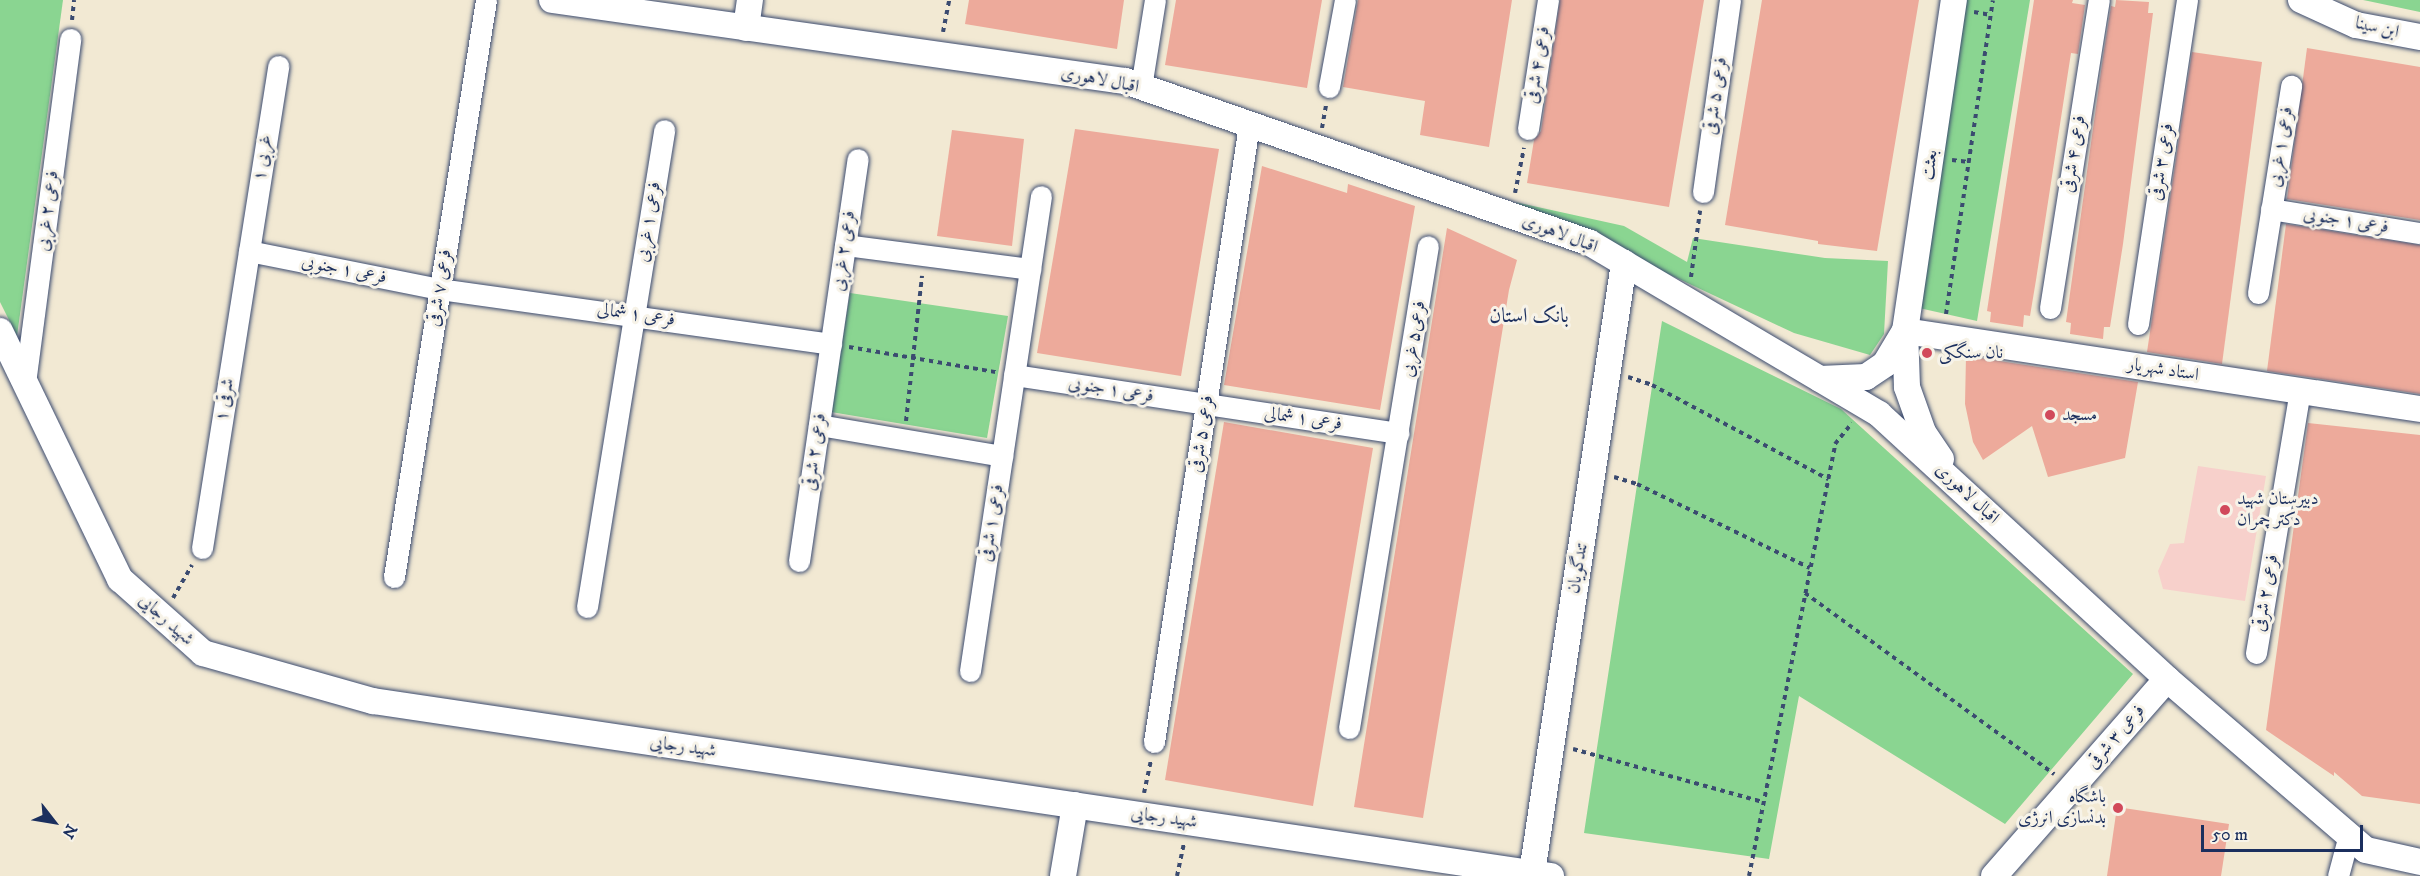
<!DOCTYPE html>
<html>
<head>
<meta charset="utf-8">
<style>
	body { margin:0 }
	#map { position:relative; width:2420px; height:876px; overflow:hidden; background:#f2e9d3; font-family:"IM FELL DW Pica",Amiri,serif }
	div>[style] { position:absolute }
	.built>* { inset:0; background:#f7d0cb }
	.green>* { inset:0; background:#8ad591 }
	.building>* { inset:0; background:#edaa9b }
	.path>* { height:4px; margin-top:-2px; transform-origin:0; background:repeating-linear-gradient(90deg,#3b4b70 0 4.5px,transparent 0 9px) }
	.roads { filter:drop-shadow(0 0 2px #3b4b70) drop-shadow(0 0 2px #3b4b70) }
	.minor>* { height:21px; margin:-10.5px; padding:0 10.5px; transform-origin:10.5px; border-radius:10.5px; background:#fff }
	.tertiary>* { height:26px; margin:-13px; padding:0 13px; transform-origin:13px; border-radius:13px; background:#fff }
	.dots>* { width:16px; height:16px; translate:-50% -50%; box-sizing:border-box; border:3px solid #f7f3e8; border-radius:50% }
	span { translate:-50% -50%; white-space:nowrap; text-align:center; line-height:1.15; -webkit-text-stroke:6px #f7f3e8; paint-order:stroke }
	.street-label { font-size:18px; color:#1b2f5e }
	.poi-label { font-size:18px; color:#1b2f5e }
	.left { translate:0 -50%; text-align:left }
	.right { translate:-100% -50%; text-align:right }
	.quarter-label { font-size:21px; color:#1b2f5e }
	.north { position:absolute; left:24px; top:792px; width:60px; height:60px; -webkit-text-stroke:4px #f7f3e8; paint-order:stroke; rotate:121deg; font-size:16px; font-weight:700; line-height:24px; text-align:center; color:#1b2f5e }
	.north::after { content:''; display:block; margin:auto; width:21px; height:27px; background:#1b2f5e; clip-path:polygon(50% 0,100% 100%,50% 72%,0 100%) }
	.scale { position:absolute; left:2201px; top:825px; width:162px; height:27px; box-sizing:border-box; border:3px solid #1b2f5e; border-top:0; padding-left:8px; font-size:18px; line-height:21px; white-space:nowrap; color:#1b2f5e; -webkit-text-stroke:4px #f7f3e8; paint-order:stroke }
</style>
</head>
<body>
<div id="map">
	<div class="built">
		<div style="clip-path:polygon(2198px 466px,2266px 476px,2245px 601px,2163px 589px,2158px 571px,2170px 544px,2184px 543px)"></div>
	</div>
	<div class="green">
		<div style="clip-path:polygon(0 0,63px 0,17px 336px,0 302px)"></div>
		<div style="clip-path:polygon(1964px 0,2030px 0,1977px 321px,1919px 308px)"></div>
		<div style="clip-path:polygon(2363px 0,2420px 0,2420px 12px,2368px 1px)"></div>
		<div style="clip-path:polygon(1515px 202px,1624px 226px,1687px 262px,1693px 238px,1825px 258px,1888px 261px,1884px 334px,1870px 355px,1794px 333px)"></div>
		<div style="clip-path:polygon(850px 293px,1008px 316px,987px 438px,831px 412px)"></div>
		<div style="clip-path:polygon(1662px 321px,1841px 409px,2133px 674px,2005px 824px,1799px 696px,1769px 859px,1584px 833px)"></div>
	</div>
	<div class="building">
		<div style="clip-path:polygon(969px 0,1124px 0,1117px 49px,965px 24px)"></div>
		<div style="clip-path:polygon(1176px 0,1322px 0,1307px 88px,1165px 65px)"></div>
		<div style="clip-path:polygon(1358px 0,1512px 0,1489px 147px,1420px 135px,1425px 101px,1343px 87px)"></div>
		<div style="clip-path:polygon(1560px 0,1704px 0,1669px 207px,1527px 183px,1534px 140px,1541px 131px)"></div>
		<div style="clip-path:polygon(1762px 0,1919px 0,1877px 251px,1818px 244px,1818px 241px,1725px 225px)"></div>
		<div style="clip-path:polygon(2034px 0,2073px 0,2072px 3px,2085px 5px,2078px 54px,2071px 53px,2036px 280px,2030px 316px,2024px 315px,2023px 327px,1990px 322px,1991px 312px,1987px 311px)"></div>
		<div style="clip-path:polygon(2116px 0,2149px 2px,2148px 13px,2153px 13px,2123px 244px,2110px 327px,2104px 327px,2103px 339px,2070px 334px,2071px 323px,2066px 322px,2103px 57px,2111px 6px,2115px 7px)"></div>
		<div style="clip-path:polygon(2307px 48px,2420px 67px,2420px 220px,2287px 199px)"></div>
		<div style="clip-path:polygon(2192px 52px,2262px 62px,2222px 364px,2147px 352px)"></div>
		<div style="clip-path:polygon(1075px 129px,1219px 149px,1181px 376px,1037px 353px)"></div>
		<div style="clip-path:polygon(952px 130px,1024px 139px,1012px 246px,937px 236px)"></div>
		<div style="clip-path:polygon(1262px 166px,1347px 193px,1348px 184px,1415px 206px,1380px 410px,1224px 385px)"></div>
		<div style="clip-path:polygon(2286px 224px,2420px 245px,2420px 394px,2267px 371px)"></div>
		<div style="clip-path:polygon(1447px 228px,1517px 260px,1509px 290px,1423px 818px,1354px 807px)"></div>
		<div style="clip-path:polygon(1966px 356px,2138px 382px,2125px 458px,2048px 477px,2032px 426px,1983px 460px,1973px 442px,1965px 404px)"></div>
		<div style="clip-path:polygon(1224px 422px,1373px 448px,1313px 806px,1165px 780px)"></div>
		<div style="clip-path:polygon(2308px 423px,2420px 435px,2420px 804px,2362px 796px,2334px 772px,2334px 776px,2266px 730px)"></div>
		<div style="clip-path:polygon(2117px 807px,2229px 824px,2221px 876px,2107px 876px)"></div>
	</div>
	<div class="path">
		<div style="left:1974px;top:12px;width:17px;rotate:10deg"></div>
		<div style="left:72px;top:20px;width:20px;rotate:-84deg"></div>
		<div style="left:943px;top:32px;width:33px;rotate:-79deg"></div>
		<div style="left:1322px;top:128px;width:23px;rotate:-80deg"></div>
		<div style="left:1952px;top:160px;width:17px;rotate:7deg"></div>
		<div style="left:1515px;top:193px;width:46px;rotate:-78.7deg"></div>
		<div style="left:1691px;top:277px;width:67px;rotate:-82.2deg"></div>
		<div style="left:1946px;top:314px;width:317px;rotate:-81.5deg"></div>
		<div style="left:849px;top:347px;width:149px;rotate:9.7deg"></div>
		<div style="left:1628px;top:377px;width:25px;rotate:18deg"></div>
		<div style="left:1652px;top:385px;width:200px;rotate:28.1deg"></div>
		<div style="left:906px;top:421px;width:146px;rotate:-83.7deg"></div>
		<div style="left:1614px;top:477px;width:24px;rotate:17deg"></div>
		<div style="left:1637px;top:484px;width:192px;rotate:25.9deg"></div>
		<div style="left:1805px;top:593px;width:308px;rotate:36deg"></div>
		<div style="left:173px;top:598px;width:38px;rotate:-60deg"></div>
		<div style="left:1573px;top:749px;width:197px;rotate:15.6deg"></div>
		<div style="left:1144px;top:793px;width:34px;rotate:-78deg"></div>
		<div style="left:1177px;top:876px;width:34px;rotate:-78deg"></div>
		<div style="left:1749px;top:876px;width:440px;rotate:-78.7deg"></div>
		<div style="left:1835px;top:444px;width:27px;rotate:-51deg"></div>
	</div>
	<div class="roads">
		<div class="minor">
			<div style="left:1141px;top:87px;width:88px;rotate:-80.9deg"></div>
			<div style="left:1329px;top:87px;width:88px;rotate:-79.6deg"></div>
			<div style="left:1528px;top:129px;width:131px;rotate:-81.2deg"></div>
			<div style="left:1703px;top:192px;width:194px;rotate:-82deg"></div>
			<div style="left:2271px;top:209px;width:151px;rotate:9.2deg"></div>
			<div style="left:845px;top:245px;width:187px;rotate:7.4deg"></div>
			<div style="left:249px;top:251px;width:195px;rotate:11.3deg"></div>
			<div style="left:440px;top:289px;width:395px;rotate:8deg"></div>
			<div style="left:2258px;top:293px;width:210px;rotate:-80.9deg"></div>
			<div style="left:2050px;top:308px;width:312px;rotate:-81deg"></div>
			<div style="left:2138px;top:324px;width:328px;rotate:-81.4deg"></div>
			<div style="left:1014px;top:375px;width:389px;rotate:8.6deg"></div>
			<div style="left:25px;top:383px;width:347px;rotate:-82.5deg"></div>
			<div style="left:819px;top:425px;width:186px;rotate:9.6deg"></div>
			<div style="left:202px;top:548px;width:488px;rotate:-81deg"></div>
			<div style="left:799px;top:561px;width:406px;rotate:-81.7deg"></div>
			<div style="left:394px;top:577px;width:584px;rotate:-80.94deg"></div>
			<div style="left:587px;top:607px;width:483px;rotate:-80.8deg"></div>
			<div style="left:2256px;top:653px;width:266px;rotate:-80.5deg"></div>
			<div style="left:970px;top:671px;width:480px;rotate:-81.5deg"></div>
			<div style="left:1349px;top:728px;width:488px;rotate:-80.7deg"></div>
			<div style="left:1154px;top:742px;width:624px;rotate:-81.25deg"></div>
			<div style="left:2338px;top:876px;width:42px;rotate:-75deg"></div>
		</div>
		<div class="tertiary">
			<div style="left:552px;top:0;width:579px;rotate:8.05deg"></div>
			<div style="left:1125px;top:81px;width:492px;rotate:19.2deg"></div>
			<div style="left:1590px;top:243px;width:336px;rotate:30.6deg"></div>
			<div style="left:1879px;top:414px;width:391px;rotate:42.6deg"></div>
			<div style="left:2167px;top:679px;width:262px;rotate:40.7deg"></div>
			<div style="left:2366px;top:850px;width:55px;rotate:12.5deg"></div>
			<div style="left:2301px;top:0;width:60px;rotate:24.4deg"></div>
			<div style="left:2356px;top:25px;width:65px;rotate:10.6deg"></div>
			<div style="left:746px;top:28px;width:28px;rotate:-82deg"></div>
			<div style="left:0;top:331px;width:276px;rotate:64.2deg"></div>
			<div style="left:120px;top:579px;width:111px;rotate:41.7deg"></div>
			<div style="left:203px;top:653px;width:177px;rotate:15.8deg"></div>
			<div style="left:373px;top:701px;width:1191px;rotate:8.45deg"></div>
			<div style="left:1905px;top:331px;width:521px;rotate:8.61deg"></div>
			<div style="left:1820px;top:379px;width:46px;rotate:-2.5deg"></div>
			<div style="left:1866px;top:377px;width:23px;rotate:-34deg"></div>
			<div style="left:1885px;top:364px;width:39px;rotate:-59deg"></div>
			<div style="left:1941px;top:459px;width:32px;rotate:-124deg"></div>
			<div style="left:1923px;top:432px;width:48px;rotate:-109.6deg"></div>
			<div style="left:1907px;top:387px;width:56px;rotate:-92deg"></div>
			<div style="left:1905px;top:331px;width:335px;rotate:-81.6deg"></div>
			<div style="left:1532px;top:873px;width:617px;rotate:-81.42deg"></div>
			<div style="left:1063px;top:876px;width:72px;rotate:-80.4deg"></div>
			<div style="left:1994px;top:876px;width:262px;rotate:-48.7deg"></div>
		</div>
	</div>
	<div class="dots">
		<div style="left:1927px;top:353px;background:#d1495b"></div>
		<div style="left:2050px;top:415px;background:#d1495b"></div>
		<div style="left:2225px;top:510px;background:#d1495b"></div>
		<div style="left:2118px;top:808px;background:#d1495b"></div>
	</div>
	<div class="street-label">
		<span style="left:2377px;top:28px;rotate:13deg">ابن سینا</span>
		<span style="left:1538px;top:65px;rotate:-81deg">فرعی ۴ شرقی</span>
		<span style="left:1100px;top:80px;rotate:11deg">اقبال لاهوری</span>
		<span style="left:1716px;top:96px;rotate:-82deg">فرعی ۵ شرقی</span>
		<span style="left:2281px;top:147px;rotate:-81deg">فرعی ۱ غربی</span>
		<span style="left:2074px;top:154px;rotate:-81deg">فرعی ۴ شرقی</span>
		<span style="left:263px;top:158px;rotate:-81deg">۱ غربی</span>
		<span style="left:2162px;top:162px;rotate:-81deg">فرعی ۳ شرقی</span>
		<span style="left:1930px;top:165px;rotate:-82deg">بعثت</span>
		<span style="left:48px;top:211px;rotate:-83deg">فرعی ۲ غربی</span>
		<span style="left:2346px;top:221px;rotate:9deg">فرعی ۱ جنوبی</span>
		<span style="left:649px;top:222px;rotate:-81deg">فرعی ۱ غربی</span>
		<span style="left:1560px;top:234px;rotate:21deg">اقبال لاهوری</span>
		<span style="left:844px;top:251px;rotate:-82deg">فرعی ۲ غربی</span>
		<span style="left:344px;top:270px;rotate:11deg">فرعی ۱ جنوبی</span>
		<span style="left:440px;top:288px;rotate:-81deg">فرعی ۷ شرقی</span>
		<span style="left:636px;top:315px;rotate:8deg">فرعی ۱ شمالی</span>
		<span style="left:1414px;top:339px;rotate:-81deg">فرعی۵ غربی</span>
		<span style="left:2163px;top:370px;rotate:9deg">استاد شهریار</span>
		<span style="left:1111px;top:390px;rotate:9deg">فرعی ۱ جنوبی</span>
		<span style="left:225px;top:400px;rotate:-81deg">۱ شرقی</span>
		<span style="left:1303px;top:419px;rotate:8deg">فرعی ۱ شمالی</span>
		<span style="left:1202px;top:434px;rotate:-81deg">فرعی ۵ شرقی</span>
		<span style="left:815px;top:452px;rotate:-82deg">فرعی ۲ شرقی</span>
		<span style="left:1967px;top:494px;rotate:43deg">اقبال لاهوری</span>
		<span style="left:992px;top:523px;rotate:-81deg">فرعی ۱ شرقی</span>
		<span style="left:1578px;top:568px;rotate:-81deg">تندگویان</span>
		<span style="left:2266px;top:593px;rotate:-80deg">فرعی ۲ شرقی</span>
		<span style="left:166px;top:620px;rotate:42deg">شهید رجایی</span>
		<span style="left:2116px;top:737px;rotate:-49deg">فرعی ۳ شرقی</span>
		<span style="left:683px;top:747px;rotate:8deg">شهید رجایی</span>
		<span style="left:1164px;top:818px;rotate:8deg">شهید رجایی</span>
	</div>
	<div class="poi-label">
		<span class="left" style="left:1939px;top:353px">نان سنگکی</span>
		<span class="left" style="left:2062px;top:415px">مسجد</span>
		<span class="left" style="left:2237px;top:510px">دبیرستان شهید<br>دکتر چمران</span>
		<span class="right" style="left:2106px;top:808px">باشگاه<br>بدنسازی انرژی</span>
	</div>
	<div class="quarter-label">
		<span style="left:1529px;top:316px">بانک استان</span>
	</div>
	<div class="north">N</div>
	<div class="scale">50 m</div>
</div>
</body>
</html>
